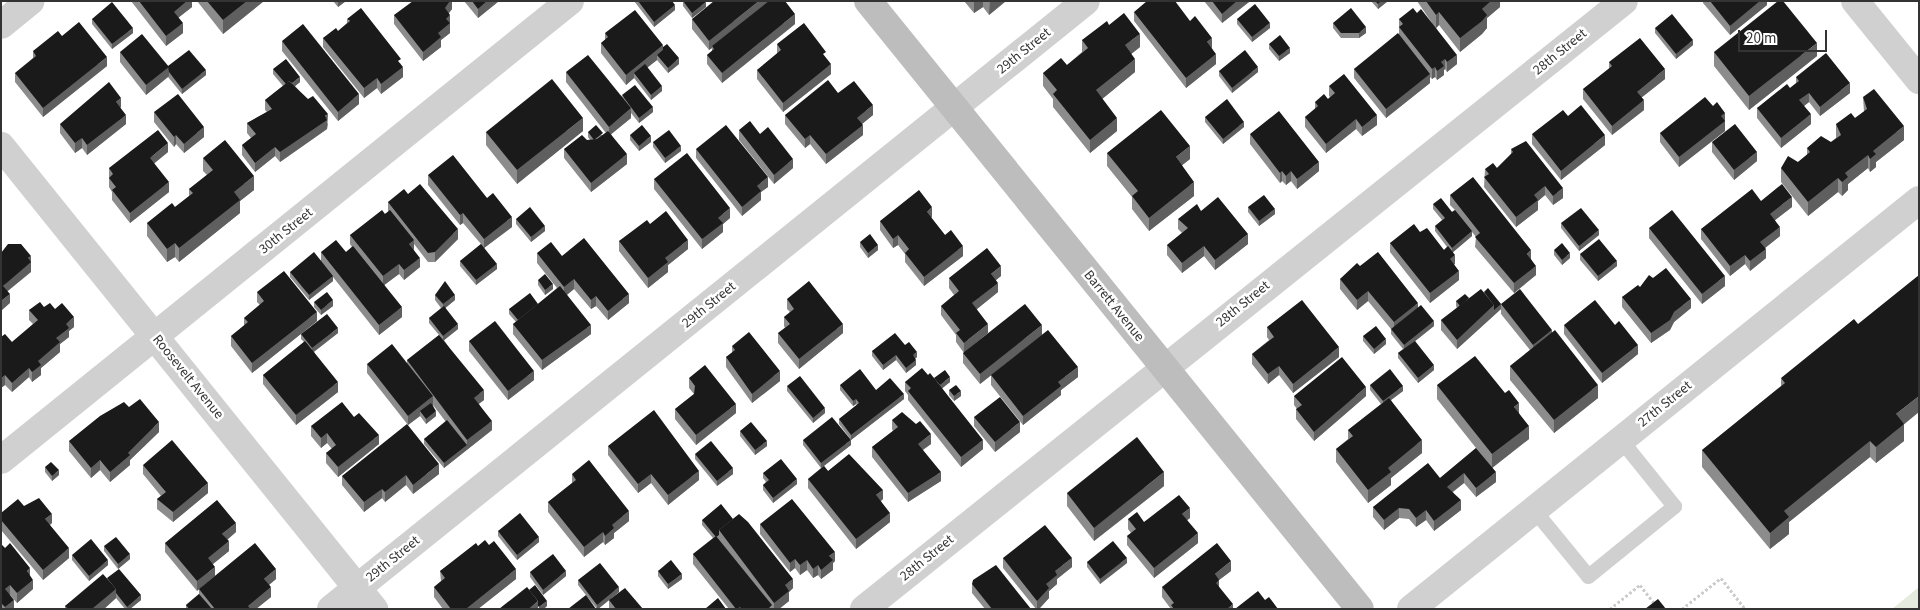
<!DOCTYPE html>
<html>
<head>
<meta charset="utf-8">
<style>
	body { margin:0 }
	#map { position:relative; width:1920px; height:610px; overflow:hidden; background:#fff; font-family:"Source Sans 3",sans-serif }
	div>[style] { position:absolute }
	.green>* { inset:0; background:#e5ecdf }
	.path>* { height:3px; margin-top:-1.5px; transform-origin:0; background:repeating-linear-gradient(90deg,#cdcdcd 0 2.5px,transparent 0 5px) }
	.lane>* { height:15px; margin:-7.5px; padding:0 7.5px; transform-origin:7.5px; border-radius:7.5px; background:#d0d0d0 }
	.street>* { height:28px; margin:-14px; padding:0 14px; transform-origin:14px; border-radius:14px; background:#d0d0d0 }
	.secondary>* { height:28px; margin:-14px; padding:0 14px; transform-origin:14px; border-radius:14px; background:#bdbdbd }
	.wall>* { inset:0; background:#8c8c8c }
	.shaded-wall>* { inset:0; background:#5f5f5f }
	.building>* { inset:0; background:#1a1a1a }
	span { translate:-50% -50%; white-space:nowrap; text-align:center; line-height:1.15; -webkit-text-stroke:5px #fff; paint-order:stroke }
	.street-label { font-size:14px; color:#333 }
	.frame { position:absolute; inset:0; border:2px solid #333; pointer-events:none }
	.scale { position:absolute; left:1738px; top:30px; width:89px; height:22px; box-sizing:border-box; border:2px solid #333; border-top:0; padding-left:6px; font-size:15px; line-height:18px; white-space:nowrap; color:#333; -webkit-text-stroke:4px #fff; paint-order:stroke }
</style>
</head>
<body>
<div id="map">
	<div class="green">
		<div style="clip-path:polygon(1919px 587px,1919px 609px,1892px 609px)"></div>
	</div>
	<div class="path">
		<div style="left:1610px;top:609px;width:38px;rotate:-39deg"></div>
		<div style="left:1640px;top:585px;width:31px;rotate:52deg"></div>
		<div style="left:1682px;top:609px;width:50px;rotate:-38.5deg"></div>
		<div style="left:1721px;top:578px;width:39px;rotate:52deg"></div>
	</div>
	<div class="lane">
		<div style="left:1534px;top:510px;width:85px;rotate:50.7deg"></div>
		<div style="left:1588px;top:576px;width:111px;rotate:-39.1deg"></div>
		<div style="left:1674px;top:506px;width:85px;rotate:-128.8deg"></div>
	</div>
	<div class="street">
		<div style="left:1855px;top:1px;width:102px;rotate:51deg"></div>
		<div style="left:1px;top:25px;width:38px;rotate:-39deg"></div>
		<div style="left:1px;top:146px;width:595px;rotate:51.14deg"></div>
		<div style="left:1px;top:460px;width:731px;rotate:-38.89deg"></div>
		<div style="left:331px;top:609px;width:969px;rotate:-38.84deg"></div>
		<div style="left:864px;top:609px;width:973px;rotate:-38.66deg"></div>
		<div style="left:1411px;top:609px;width:652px;rotate:-38.84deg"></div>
	</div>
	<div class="secondary">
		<div style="left:868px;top:1px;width:782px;rotate:51.02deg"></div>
	</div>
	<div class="wall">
		<div style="clip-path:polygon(131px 1px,192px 1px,192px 7px,178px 18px,183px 33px,166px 46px)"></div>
		<div style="clip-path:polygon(197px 1px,264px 1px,223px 34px)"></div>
		<div style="clip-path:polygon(333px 1px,346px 1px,338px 7px)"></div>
		<div style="clip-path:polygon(452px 1px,452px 9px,449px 13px,450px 24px,450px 33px,441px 40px,441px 47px,423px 61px,394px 24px,394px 15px)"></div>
		<div style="clip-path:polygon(464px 1px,499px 1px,478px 18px)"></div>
		<div style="clip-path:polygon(634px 1px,672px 1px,675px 10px,654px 27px)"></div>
		<div style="clip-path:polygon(683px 1px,706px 7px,692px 18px,683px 6px)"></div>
		<div style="clip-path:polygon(964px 1px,1006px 1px,989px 15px,983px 7px,974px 13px)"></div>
		<div style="clip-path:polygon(1204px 1px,1249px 1px,1249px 2px,1222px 23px)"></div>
		<div style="clip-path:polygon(1371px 1px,1388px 1px,1378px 9px)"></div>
		<div style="clip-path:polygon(1417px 1px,1500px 1px,1500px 7px,1487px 18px,1487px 28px,1482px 34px,1460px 52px,1439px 25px,1436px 28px,1457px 64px,1447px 72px,1445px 69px,1444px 70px,1444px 75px,1437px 80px,1435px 77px,1432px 79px,1430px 77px,1430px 83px,1386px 118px,1354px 78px,1354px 69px,1399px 34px,1399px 19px,1417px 13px,1432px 23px)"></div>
		<div style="clip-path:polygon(1703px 1px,1767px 1px,1767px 5px,1730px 35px,1703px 3px)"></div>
		<div style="clip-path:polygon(1134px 12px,1212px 47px,1212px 48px,1216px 64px,1186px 88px,1134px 21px)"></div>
		<div style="clip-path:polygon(92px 19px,133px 33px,112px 49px,92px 24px)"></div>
		<div style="clip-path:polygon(347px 19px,401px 64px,403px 77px,381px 94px,377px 88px,364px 98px,323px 47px,323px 38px,338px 31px,347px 23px)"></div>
		<div style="clip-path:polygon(692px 19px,795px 24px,722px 83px,707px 64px,707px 55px,712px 51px,712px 48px,709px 50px,692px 29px)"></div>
		<div style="clip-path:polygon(1237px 19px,1270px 28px,1252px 42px,1237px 24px)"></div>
		<div style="clip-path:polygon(1333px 23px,1366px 33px,1359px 38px,1341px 38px,1333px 28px)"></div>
		<div style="clip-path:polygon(1109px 25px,1140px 47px,1131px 54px,1135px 72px,1102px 99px,1117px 131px,1090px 153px,1053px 107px,1053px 99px,1043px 86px,1043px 73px,1067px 65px,1082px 52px,1082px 40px)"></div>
		<div style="clip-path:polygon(1655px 28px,1693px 45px,1676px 59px,1655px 33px)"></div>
		<div style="clip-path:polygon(605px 33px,663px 47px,679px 64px,668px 73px,657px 60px,647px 67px,662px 91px,651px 100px,634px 78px,626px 85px,601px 53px,601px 43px,605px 40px)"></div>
		<div style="clip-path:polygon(282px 41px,359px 104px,338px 121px,282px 51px)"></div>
		<div style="clip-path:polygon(777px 44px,826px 58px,831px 74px,783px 112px,757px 79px,757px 70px,777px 54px)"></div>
		<div style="clip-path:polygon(1269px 44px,1290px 53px,1279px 61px,1269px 49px)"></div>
		<div style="clip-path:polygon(33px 51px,107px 66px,43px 117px,15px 82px,15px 73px,33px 58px)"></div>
		<div style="clip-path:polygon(120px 52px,168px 66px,206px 75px,182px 94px,168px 77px,146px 95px,120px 62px)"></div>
		<div style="clip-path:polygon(1714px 52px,1817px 56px,1749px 110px,1714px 66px)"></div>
		<div style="clip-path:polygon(1609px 62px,1665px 79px,1641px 98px,1644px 110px,1612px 135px,1583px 99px,1583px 89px,1609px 69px)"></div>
		<div style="clip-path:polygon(273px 69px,300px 82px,295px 86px,328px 124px,327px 129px,280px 162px,275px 156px,255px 172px,242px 155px,242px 145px,251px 138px,247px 133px,247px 123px,267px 112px,265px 110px,265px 100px,283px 86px,273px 74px)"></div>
		<div style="clip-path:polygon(1219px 71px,1258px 72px,1232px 93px,1219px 76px)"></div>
		<div style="clip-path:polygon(566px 72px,622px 96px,653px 112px,639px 123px,631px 113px,631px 118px,611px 134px,627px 164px,591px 192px,564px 158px,564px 149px,587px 140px,590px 140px,588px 137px,588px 132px,603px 135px,606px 133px,566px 82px)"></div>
		<div style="clip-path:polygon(1796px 77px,1850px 93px,1820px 116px,1809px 102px,1804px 106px,1811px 124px,1781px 148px,1757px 118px,1757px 108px,1790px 88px,1796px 83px)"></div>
		<div style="clip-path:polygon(1329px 86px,1377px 125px,1362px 136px,1356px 129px,1326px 153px,1305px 127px,1305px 117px,1315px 109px,1315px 102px,1328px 99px,1330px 97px,1329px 96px)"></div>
		<div style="clip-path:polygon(838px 93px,873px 115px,862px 124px,863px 135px,826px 164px,810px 144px,805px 148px,785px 124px,785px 115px)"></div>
		<div style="clip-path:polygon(1863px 97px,1904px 140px,1876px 162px,1876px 167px,1870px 172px,1868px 168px,1848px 184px,1848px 190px,1842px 196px,1838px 192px,1808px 216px,1781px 182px,1781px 168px,1798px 162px,1807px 155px,1807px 148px,1831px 142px,1836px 138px,1836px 124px,1855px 118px,1864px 112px)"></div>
		<div style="clip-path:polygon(1713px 106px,1725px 113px,1725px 131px,1679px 167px,1660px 142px,1660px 133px)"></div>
		<div style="clip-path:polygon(121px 107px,120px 108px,126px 124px,87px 155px,82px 148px,75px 153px,60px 133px,60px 124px)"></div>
		<div style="clip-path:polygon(154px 112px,204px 137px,184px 153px,176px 144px,174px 147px,154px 122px)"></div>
		<div style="clip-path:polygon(1205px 117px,1244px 127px,1223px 144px,1205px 122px)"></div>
		<div style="clip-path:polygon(739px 130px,760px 134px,793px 168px,774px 184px,739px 140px)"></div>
		<div style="clip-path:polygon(583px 131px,517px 184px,486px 145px,486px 132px)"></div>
		<div style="clip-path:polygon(1250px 134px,1319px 171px,1297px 189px,1291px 181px,1286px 185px,1282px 181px,1280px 183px,1250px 144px)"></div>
		<div style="clip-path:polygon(1532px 134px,1605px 145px,1561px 180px,1532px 144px)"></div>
		<div style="clip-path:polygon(630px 135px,651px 142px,639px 151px,630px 140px)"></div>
		<div style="clip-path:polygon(653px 142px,681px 151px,665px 163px,653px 147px)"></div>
		<div style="clip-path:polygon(1712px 142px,1757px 161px,1734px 180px,1712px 152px)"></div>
		<div style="clip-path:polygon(696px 149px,768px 187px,761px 192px,761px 200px,742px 216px,696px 158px)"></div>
		<div style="clip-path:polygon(1511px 149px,1563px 198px,1553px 205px,1545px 195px,1538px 201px,1538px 210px,1516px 227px,1484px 187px,1485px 169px,1497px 168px,1511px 154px)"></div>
		<div style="clip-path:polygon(168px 152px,154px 163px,169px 192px,130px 223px,112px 200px,112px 192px,109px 187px,109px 168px)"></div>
		<div style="clip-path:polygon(1107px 153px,1190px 159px,1182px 165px,1194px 196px,1149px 231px,1132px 209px,1132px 197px,1107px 166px)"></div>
		<div style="clip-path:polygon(203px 158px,254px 190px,240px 201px,240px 213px,179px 262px,175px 257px,167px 262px,147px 236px,147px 223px,175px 207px,189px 196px,189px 189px,207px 175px,203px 171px)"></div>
		<div style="clip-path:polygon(428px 175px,487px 198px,512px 227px,484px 248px,497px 269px,476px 285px,460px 266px,460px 261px,481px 244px,463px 223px,460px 225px,428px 185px)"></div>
		<div style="clip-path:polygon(654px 179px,730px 218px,723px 224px,723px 232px,702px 249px,654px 189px)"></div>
		<div style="clip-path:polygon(408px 194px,458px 239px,435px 262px,428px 262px,414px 244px,414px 250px,420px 267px,404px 280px,399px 274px,384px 285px,402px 317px,379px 335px,333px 277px,333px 281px,309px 300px,290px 277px,290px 272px,321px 260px,321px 252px,346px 252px,352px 247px,350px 244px,350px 235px,388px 212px,388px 202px)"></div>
		<div style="clip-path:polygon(1450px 195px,1531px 259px,1536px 275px,1514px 293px,1475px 247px,1476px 237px,1472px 232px,1472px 236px,1453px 252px,1454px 265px,1459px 280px,1430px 303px,1390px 252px,1390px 243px,1420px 232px,1444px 250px,1447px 247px,1435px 231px,1435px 226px,1442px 220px,1433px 209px,1433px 204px,1452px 212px,1455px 210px,1450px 205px)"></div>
		<div style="clip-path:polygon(1761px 201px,1792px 207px,1775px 220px,1780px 236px,1765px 248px,1766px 258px,1750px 271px,1745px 264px,1730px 276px,1701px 239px,1701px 229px)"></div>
		<div style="clip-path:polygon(1248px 207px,1275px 214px,1259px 226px,1248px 212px)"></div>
		<div style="clip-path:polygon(932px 217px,931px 218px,945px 235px,963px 256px,924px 286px,905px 262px,905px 254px,898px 245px,893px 248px,880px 230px,880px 221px)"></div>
		<div style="clip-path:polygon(516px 219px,545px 231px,531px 242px,516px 224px)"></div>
		<div style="clip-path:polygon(1178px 219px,1248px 244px,1215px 270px,1204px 256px,1182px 273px,1167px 255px,1167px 245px,1182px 233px,1178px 229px)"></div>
		<div style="clip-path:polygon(1561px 223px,1599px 235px,1579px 251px,1561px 228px)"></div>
		<div style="clip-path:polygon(650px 224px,688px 249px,668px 265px,668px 272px,648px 288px,619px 251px,619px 241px)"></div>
		<div style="clip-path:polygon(1649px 228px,1725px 286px,1702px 304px,1649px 238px)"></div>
		<div style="clip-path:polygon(860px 242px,878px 250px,868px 258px,860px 247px)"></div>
		<div style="clip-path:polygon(1554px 250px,1570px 258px,1562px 265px,1554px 255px)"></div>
		<div style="clip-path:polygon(537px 253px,562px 256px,629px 303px,608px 320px,596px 306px,591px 309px,574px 289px,567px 295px,591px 334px,542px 370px,513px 334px,513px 324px,516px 322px,509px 314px,509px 309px,538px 304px,557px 288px,537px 263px)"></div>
		<div style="clip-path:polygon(1580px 254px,1617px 266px,1598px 281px,1580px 260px)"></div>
		<div style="clip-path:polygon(1360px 266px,1418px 307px,1434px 326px,1415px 341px,1434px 370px,1418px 383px,1398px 358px,1398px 353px,1403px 349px,1391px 334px,1391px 329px,1368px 301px,1357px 310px,1340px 289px,1340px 279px)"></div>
		<div style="clip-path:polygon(1001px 276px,996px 280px,998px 292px,977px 309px,964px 353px,956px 342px,956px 335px,941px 315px,941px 306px,954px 295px,949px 288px,949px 278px)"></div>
		<div style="clip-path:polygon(538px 280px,553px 289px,545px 295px,538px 285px)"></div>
		<div style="clip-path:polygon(1640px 287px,1691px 308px,1674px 322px,1670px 330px,1651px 343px,1622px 307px,1622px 297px)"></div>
		<div style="clip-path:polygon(257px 292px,317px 321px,252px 373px,231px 346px,231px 336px,244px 326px,244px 318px,260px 305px,257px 302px)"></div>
		<div style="clip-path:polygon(1484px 292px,1501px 304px,1552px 333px,1598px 398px,1554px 433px,1510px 380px,1510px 366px,1530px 350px,1501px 314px,1501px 309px,1457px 349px,1441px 330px,1441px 320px,1457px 308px,1456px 306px,1456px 301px,1469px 298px)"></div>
		<div style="clip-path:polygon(435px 295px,455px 300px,445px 308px,458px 329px,444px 340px,484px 400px,479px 404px,492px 430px,444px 468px,424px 444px,424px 439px,446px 422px,433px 405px,436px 416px,426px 424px,420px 416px,408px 425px,367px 373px,367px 364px,407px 363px,407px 360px,439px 335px,429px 323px,429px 318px,441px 308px,435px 300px)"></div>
		<div style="clip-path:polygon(787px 299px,843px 333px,799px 369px,778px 343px,778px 333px,785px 328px,784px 326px,784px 317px,790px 312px,787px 309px)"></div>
		<div style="clip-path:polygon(314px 302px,333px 306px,321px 315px,314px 307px)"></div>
		<div style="clip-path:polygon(44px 307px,55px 309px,74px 327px,69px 331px,69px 337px,60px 344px,60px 352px,41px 368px,41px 375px,32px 382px,29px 377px,12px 392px,5px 385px,1px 388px,12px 342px,33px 324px,29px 320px,29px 310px)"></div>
		<div style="clip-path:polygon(1564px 325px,1615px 325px,1638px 354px,1602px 383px,1564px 334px)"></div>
		<div style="clip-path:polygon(1267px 327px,1339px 357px,1293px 393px,1279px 375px,1268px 384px,1252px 364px,1252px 354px,1269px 340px,1267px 337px)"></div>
		<div style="clip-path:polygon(338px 333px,314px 352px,338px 392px,296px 425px,263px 384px,263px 375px,304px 342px,301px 339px,301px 334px)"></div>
		<div style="clip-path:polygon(1042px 335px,980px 384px,963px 363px,963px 353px)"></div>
		<div style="clip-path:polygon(1363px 336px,1386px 344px,1374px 354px,1363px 341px)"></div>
		<div style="clip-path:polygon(469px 341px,534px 380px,508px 400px,469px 351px)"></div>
		<div style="clip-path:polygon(905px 345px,917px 357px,915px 359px,916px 365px,906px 373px,896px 360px,883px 370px,872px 356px,872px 351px)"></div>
		<div style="clip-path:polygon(732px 346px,780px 381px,752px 403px,726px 367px,726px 357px,732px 353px)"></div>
		<div style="clip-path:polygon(928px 375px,934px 378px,950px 382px,942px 388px,983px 449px,961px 467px,908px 400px,908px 395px,905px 391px,905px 382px)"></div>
		<div style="clip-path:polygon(991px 375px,1078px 377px,1061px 390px,1061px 395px,1023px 425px,991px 385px)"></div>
		<div style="clip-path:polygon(689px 378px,736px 413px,696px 445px,675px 419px,675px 409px,694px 394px,689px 388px)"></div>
		<div style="clip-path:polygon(1781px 378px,1903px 424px,1904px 441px,1876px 463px,1870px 457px,1789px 522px,1789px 534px,1770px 549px,1702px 467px,1702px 450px,1781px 386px)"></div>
		<div style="clip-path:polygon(840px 385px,876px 390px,904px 399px,851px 440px,839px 424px,839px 419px,857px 405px,856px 404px,853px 406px,840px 390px)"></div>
		<div style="clip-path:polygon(1370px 385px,1403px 391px,1391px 400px,1422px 453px,1391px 478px,1391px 485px,1368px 503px,1336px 462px,1336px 449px,1348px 439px,1348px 430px,1381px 404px,1370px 390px)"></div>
		<div style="clip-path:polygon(1437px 385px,1519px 413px,1529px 439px,1492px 468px,1437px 399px)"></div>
		<div style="clip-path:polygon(787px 386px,825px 413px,813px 423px,787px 391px)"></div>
		<div style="clip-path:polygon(949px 390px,961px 396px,954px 401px,949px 395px)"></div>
		<div style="clip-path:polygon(1294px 396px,1366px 396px,1314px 441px,1296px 419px,1296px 409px,1297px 409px,1294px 405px)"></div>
		<div style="clip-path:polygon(129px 407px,159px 432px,130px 460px,130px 465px,110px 482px,100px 470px,91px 478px,69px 451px,69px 441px)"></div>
		<div style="clip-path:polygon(354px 417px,379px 444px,338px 477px,326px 463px,326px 453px,332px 449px,327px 443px,321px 448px,311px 436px,311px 426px)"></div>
		<div style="clip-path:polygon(974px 417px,1020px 432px,995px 452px,974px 426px)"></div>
		<div style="clip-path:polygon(892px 420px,931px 444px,923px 450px,941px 481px,908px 502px,872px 457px,872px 447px,893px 431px,892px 429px)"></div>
		<div style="clip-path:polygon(740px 431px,767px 446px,755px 455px,740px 436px)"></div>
		<div style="clip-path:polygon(803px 440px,851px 445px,824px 466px,828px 471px,883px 499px,881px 501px,890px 522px,856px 549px,808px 488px,808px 479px,821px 468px,803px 445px)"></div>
		<div style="clip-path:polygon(608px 446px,699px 480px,668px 505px,651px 483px,638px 493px,608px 455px)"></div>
		<div style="clip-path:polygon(1476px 448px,1496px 482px,1476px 497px,1464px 483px,1453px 492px,1461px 510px,1434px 531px,1426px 520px,1416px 527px,1409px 519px,1399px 518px,1384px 530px,1373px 517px,1373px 507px,1440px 478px)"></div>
		<div style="clip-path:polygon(695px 454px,733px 474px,717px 486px,695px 459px)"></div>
		<div style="clip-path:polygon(143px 465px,208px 493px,173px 522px,157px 509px,157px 499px,161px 496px,143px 474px)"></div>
		<div style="clip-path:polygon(45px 467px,59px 475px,52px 481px,45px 472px)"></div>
		<div style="clip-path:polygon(763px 473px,797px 484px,773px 503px,763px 490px,763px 485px,766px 482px,763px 478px)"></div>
		<div style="clip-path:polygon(439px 474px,413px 494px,406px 485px,385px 502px,382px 498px,364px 512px,342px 485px,342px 476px)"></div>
		<div style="clip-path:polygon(572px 474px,629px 521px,614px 533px,614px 538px,605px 545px,603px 542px,584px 557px,548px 512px,548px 502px,572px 483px)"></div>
		<div style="clip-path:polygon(1164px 486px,1094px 541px,1067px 506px,1067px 493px)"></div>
		<div style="clip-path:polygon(1px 513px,52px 523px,50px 525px,69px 558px,43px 580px,1px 530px)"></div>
		<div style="clip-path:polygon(1190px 518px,1187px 520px,1198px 543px,1154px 578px,1127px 545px,1127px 536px,1131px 533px,1128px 529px,1128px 519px,1144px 522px)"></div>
		<div style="clip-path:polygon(733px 519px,793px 588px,789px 592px,789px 601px,779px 609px,729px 609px,693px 564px,693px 554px,713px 538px,702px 525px,702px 520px)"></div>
		<div style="clip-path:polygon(760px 524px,835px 561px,833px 563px,833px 570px,821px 579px,818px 575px,813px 578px,807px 570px,800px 575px,795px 568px,790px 572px,760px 534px)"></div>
		<div style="clip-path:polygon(498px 531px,539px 542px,517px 560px,498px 536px)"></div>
		<div style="clip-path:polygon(236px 532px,227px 540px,229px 551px,213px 564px,197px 591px,165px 552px,165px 543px)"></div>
		<div style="clip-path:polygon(1px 544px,30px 576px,33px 589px,17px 603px,10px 595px,9px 595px,14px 609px,1px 609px)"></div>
		<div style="clip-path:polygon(104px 546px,130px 559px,118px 569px,104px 551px)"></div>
		<div style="clip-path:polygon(478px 546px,516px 579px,478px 609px,443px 609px,434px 597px,434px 587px,441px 581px,440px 571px)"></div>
		<div style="clip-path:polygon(72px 555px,108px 565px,89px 581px,72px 560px)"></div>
		<div style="clip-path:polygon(1003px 558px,1072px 567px,1057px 579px,1057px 584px,1049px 591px,1049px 598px,1039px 609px,1036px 609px,1003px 568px)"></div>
		<div style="clip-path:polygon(1087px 562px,1127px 563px,1100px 584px,1087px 567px)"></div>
		<div style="clip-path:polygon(658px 571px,682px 579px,668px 589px,658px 576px)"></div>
		<div style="clip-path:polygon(1231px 571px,1219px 580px,1219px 587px,1233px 609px,1171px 609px,1162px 597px,1162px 587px)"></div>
		<div style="clip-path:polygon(530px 572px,566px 576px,543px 595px,530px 577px)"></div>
		<div style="clip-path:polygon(107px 578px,141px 600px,130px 609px,125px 609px,116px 598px,104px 609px,65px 609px,65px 606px)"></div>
		<div style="clip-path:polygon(276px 579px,269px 585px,271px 597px,256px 609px,186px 609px,186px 605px,199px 594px,199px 589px)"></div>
		<div style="clip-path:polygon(578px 580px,619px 592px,598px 609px,597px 609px,578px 585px)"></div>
		<div style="clip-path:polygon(972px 584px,1031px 609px,985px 609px,972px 593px)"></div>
		<div style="clip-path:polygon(609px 600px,643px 609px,609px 609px)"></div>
	</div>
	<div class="shaded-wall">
		<div style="clip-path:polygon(187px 1px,192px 1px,192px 7px,174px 21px,174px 12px)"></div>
		<div style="clip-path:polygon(247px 1px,264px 1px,223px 34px,223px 20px)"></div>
		<div style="clip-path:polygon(340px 1px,346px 1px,338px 7px,338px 2px)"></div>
		<div style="clip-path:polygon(450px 1px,452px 1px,452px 9px,445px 18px,445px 8px)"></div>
		<div style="clip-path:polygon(487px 1px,499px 1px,478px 18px,478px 9px)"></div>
		<div style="clip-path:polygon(759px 1px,771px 1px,712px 46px,712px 48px,709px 50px,709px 41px)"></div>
		<div style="clip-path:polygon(974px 1px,983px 1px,983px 7px,974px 13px)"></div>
		<div style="clip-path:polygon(990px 1px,1006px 1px,989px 15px)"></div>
		<div style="clip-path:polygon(1237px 1px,1249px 1px,1249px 2px,1222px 23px,1222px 14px)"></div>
		<div style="clip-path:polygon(1381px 1px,1388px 1px,1378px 9px,1378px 4px)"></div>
		<div style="clip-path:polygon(1491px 1px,1500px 1px,1500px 7px,1487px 18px,1487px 28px,1482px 34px,1460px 52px,1460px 38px,1482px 9px)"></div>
		<div style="clip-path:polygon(1760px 1px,1767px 1px,1767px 5px,1730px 35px,1730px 26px)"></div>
		<div style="clip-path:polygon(706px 2px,706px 7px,692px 18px,692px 13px)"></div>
		<div style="clip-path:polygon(675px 5px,675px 10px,654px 27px,654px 22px)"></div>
		<div style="clip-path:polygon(1439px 12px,1439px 25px,1436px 28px,1436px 15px)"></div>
		<div style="clip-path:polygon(795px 14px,795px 24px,722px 83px,722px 73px)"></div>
		<div style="clip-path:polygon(450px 15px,450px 33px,441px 40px,441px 47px,423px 61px,423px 52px,438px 33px,446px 19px)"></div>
		<div style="clip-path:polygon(183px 23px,183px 33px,166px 46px,166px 36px)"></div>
		<div style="clip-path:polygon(1270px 23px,1270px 28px,1252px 42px,1252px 37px)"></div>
		<div style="clip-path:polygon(1366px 27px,1366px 33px,1359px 38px,1359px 33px)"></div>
		<div style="clip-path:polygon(133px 28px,133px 33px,112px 49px,112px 44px)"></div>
		<div style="clip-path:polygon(1140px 34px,1140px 47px,1125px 59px,1125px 45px)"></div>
		<div style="clip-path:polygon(1212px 38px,1212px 47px,1207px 52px,1207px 42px)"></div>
		<div style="clip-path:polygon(1693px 40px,1693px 45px,1676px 59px,1676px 54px)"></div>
		<div style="clip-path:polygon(1817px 43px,1817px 56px,1749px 110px,1749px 96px)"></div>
		<div style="clip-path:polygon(663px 45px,663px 55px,657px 55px,657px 60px,637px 76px,634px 73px,634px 78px,626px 85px,626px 75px)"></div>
		<div style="clip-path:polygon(1290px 48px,1290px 53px,1279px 61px,1279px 56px)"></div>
		<div style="clip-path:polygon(1216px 54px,1216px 64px,1186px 88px,1186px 78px)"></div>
		<div style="clip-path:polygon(1457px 55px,1457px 64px,1447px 72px,1447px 62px)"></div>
		<div style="clip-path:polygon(107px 57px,107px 66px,43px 117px,43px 108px)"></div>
		<div style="clip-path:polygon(679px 58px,679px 64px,668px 73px,668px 68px)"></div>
		<div style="clip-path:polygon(1135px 59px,1135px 72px,1096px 104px,1096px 90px)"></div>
		<div style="clip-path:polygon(1445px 59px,1445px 69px,1444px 70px,1444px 75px,1437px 80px,1437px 71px,1441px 62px)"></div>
		<div style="clip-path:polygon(831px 64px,831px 74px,783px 112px,783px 103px)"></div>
		<div style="clip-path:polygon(169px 67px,169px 76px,146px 95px,146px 85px)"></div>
		<div style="clip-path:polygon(403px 67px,403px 77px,381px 94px,381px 84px)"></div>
		<div style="clip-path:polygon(1258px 67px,1258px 72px,1232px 93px,1232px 88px)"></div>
		<div style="clip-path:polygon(1435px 67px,1435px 77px,1432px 79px,1432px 69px)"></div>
		<div style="clip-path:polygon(1665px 69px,1665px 79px,1637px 101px,1637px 92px)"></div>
		<div style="clip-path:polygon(206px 70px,206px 75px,182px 94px,182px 89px)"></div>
		<div style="clip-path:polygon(1430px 74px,1430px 83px,1386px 118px,1386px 109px)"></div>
		<div style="clip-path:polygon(300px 77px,300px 82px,288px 92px,288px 87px)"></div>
		<div style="clip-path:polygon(377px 78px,377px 88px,364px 98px,364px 88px)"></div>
		<div style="clip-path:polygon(1850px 83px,1850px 93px,1820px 116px,1820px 107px)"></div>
		<div style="clip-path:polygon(662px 86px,662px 91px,651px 100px,651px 95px)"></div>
		<div style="clip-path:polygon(1809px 93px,1809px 102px,1799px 110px,1799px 100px)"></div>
		<div style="clip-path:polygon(359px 94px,359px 104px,338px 121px,338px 112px)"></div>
		<div style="clip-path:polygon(121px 98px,121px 107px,116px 112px,116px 102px)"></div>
		<div style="clip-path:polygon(1644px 100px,1644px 110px,1612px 135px,1612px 126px)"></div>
		<div style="clip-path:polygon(873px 105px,873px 115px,857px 128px,857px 118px)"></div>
		<div style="clip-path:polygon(653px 107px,653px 112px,639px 123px,639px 118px)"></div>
		<div style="clip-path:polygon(631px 108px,631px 118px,609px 136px,609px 127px)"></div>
		<div style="clip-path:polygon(1725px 113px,1725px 131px,1679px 167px,1679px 157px,1721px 116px)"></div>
		<div style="clip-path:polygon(328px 114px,327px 129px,280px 162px,280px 152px)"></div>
		<div style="clip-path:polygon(1811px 114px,1811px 124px,1781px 148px,1781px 138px)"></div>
		<div style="clip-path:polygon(126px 115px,126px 124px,87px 155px,87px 145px)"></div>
		<div style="clip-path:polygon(1377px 115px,1377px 125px,1362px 136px,1362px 127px)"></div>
		<div style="clip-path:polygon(583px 118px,583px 131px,517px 184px,517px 170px)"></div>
		<div style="clip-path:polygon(1117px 118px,1117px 131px,1090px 153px,1090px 140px)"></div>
		<div style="clip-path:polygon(1356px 119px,1356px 129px,1326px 153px,1326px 144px)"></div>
		<div style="clip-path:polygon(1244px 122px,1244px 127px,1223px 144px,1223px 139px)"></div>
		<div style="clip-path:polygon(863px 125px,863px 135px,826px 164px,826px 154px)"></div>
		<div style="clip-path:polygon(1904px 126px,1904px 140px,1876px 162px,1876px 167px,1870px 172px,1870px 159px,1873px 151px)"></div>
		<div style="clip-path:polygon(204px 127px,204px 137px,184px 153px,184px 144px)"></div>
		<div style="clip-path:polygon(176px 135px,176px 144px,174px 147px,174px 137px)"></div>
		<div style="clip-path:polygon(810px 135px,810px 144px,805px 148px,805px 139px)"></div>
		<div style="clip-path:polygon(1605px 135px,1605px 145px,1561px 180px,1561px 171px)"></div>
		<div style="clip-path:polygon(651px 136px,651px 142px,639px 151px,639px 146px)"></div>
		<div style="clip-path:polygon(82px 138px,82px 148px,75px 153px,75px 143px)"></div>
		<div style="clip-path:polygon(168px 143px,168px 152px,150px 167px,150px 158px)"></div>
		<div style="clip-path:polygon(681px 146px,681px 151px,665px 163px,665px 158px)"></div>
		<div style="clip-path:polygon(1190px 146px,1190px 159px,1176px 170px,1176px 157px)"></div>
		<div style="clip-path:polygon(275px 147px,275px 156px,255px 172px,255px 163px)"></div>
		<div style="clip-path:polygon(1757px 152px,1757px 161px,1734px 180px,1734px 170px)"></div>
		<div style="clip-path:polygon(627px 154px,627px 164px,591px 192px,591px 183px)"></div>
		<div style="clip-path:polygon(1868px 155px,1868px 168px,1848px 184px,1848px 190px,1842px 196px,1842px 182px,1845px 173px)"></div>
		<div style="clip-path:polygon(793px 159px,793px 168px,774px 184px,774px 175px)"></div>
		<div style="clip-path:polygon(1319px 162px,1319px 171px,1297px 189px,1297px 179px)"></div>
		<div style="clip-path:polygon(1282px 171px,1282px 181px,1280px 183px,1280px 173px)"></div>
		<div style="clip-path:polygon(1291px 171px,1291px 181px,1286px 185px,1286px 176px)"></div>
		<div style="clip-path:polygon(254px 176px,254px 190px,240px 201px,240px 213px,179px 262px,179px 248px,234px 192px)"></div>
		<div style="clip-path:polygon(768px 177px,768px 187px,761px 192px,761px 200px,742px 216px,742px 207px,757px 186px)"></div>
		<div style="clip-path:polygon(1838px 178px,1838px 192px,1808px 216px,1808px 202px)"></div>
		<div style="clip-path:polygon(169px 182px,169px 192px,130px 223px,130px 213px)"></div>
		<div style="clip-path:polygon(1194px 182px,1194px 196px,1149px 231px,1149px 218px)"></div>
		<div style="clip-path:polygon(1545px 186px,1545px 195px,1538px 201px,1538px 210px,1516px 227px,1516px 217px,1534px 195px)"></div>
		<div style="clip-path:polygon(1563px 188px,1563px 198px,1553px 205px,1553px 196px)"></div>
		<div style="clip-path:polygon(1792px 197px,1792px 207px,1770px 224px,1770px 214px)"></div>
		<div style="clip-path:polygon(932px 207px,932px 217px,927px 221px,927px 212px)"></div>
		<div style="clip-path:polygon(730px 208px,730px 218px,723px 224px,723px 232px,702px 249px,702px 239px,718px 218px)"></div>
		<div style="clip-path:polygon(1275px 209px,1275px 214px,1259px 226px,1259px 221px)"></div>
		<div style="clip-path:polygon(463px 213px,463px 223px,460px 225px,460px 215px)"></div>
		<div style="clip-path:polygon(512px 217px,512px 227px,484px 248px,484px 239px)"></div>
		<div style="clip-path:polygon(545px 226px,545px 231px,531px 242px,531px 237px)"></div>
		<div style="clip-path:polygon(1780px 227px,1780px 236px,1760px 252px,1760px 242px)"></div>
		<div style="clip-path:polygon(458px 229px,458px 239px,435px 262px,435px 252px)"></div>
		<div style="clip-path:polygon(1599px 230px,1599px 235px,1579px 251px,1579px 246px)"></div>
		<div style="clip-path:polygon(1472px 231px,1472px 236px,1452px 253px,1452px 248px)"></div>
		<div style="clip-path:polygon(1248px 234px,1248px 244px,1215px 270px,1215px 260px)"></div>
		<div style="clip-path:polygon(898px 235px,898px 245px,893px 248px,893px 239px)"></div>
		<div style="clip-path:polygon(414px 240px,414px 250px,409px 244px)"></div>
		<div style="clip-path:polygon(688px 240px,688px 249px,668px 265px,668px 272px,648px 288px,648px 278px,665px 258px)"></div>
		<div style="clip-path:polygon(175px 243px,175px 257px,167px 262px,167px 249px)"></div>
		<div style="clip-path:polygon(878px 245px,878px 250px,868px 258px,868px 253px)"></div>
		<div style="clip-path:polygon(963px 246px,963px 256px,924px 286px,924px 277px)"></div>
		<div style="clip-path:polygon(1204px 246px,1204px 256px,1182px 273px,1182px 263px)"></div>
		<div style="clip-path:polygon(1766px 249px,1766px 258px,1750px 271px,1750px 261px)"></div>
		<div style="clip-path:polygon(1531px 250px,1531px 260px,1527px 254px)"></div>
		<div style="clip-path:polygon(1570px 253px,1570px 258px,1562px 265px,1562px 260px)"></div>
		<div style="clip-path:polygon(1455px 255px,1455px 264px,1450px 268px,1450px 259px)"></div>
		<div style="clip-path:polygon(1745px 255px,1745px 264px,1730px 276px,1730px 266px)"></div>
		<div style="clip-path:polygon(31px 256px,31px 272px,3px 295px,3px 286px,28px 258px)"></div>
		<div style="clip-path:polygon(420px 258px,420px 267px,404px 280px,404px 270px)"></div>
		<div style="clip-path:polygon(1617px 261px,1617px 266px,1598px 281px,1598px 276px)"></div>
		<div style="clip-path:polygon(399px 264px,399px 274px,383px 286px,383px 276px)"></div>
		<div style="clip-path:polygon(497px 264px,497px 269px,476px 285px,476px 280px)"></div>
		<div style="clip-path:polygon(1001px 266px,1001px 276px,991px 284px,991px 274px)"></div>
		<div style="clip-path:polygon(1536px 266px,1536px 275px,1514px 293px,1514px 283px)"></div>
		<div style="clip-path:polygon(1459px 271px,1459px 280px,1430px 303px,1430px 293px)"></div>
		<div style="clip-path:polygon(333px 276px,333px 281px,309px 300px,309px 295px)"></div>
		<div style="clip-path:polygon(1725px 276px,1725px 286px,1702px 304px,1702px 294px)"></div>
		<div style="clip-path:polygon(574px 279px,574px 289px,564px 297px,564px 287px)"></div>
		<div style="clip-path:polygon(998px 283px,998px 292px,972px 313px,972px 303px)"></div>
		<div style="clip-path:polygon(553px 284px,553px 289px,545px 295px,545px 290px)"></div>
		<div style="clip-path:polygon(1368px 291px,1368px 301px,1357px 310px,1357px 300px)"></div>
		<div style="clip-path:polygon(10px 294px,10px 303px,1px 311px,1px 301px)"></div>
		<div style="clip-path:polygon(629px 294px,629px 303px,608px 320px,608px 311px)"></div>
		<div style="clip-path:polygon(455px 295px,455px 300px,443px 310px,443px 304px)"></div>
		<div style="clip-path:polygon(596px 296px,596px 306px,591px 309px,591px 300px)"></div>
		<div style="clip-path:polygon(1691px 299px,1691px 308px,1674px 322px,1670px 330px,1651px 343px,1651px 333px,1674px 312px)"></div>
		<div style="clip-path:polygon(333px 300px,333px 306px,321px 315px,321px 310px)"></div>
		<div style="clip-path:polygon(1418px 303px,1418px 313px,1394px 332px,1394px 322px)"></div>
		<div style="clip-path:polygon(1501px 304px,1501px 309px,1457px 349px,1457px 340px,1494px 305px)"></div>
		<div style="clip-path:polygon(402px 307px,402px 317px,379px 335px,379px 325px)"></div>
		<div style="clip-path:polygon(317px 312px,317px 321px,252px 373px,252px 363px)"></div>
		<div style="clip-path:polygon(74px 317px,74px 327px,69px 331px,69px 337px,60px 344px,60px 352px,41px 368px,41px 375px,32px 382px,32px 372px,38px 361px,56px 338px,66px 324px)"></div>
		<div style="clip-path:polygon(1434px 321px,1434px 326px,1404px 350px,1404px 345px)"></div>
		<div style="clip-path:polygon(458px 324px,458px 329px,443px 341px,443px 336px)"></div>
		<div style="clip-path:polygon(843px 324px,843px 333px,799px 369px,799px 359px)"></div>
		<div style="clip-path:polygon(988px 324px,988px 333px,964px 353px,964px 343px)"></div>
		<div style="clip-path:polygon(591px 325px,591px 334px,542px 370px,542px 360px)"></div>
		<div style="clip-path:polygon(1042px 325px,1042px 335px,980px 384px,980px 374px)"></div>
		<div style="clip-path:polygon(338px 328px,338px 333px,312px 353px,312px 348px)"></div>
		<div style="clip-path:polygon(1552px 330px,1552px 339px,1533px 354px,1533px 345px)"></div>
		<div style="clip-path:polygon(1386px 339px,1386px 344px,1374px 354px,1374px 349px)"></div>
		<div style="clip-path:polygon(1638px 345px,1638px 354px,1602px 383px,1602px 373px)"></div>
		<div style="clip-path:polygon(1339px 347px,1339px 357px,1293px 393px,1293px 384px)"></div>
		<div style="clip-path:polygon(917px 352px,917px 357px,913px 360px,913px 355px)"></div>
		<div style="clip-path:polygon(896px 355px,896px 360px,883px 370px,883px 365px)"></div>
		<div style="clip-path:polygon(916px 360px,916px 365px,906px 373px,906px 368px)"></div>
		<div style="clip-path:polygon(1434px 365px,1434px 370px,1418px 383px,1418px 378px)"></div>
		<div style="clip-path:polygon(1279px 366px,1279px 375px,1268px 384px,1268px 374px)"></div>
		<div style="clip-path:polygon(1078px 367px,1078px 377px,1061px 390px,1061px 395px,1023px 425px,1023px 416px,1058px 382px)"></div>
		<div style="clip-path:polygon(29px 368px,29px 377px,12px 392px,12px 383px)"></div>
		<div style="clip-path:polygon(534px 371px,534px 380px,508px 400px,508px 391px)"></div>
		<div style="clip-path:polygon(780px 371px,780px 381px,752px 403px,752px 394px)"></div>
		<div style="clip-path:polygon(5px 375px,5px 385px,1px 388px,1px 379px)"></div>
		<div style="clip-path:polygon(950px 377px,950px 382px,939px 391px,939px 386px)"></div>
		<div style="clip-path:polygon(338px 382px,338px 392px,296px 425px,296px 415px)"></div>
		<div style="clip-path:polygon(1598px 385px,1598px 398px,1554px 433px,1554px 420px)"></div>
		<div style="clip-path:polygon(1403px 386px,1403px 391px,1383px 406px,1383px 401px)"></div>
		<div style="clip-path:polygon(1366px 387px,1366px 396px,1314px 441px,1314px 432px)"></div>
		<div style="clip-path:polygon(484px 390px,484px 400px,474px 407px,474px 398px)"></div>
		<div style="clip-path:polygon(961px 391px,961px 396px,954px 401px,954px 396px)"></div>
		<div style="clip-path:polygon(904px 394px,904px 399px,851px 440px,851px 435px)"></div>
		<div style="clip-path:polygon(433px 396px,433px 406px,422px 414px,420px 411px,420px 416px,408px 425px,408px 416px)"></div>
		<div style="clip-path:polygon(1919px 396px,1919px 412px,1896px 431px,1896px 414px)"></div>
		<div style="clip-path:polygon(856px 399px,856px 404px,853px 406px,853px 401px)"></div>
		<div style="clip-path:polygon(1519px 403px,1519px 416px,1514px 407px)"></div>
		<div style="clip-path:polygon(736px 404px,736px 413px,696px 445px,696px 435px)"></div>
		<div style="clip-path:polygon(825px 408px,825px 413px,813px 423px,813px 418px)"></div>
		<div style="clip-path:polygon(436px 411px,436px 416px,426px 424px,426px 419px)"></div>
		<div style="clip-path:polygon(492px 421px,492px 430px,444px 468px,444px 463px,467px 445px,467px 440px)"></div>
		<div style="clip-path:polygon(159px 422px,159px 432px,130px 460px,130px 465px,110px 482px,110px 472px,128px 453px)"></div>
		<div style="clip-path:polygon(1020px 422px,1020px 432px,995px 452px,995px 442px)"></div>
		<div style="clip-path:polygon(1904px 424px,1904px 441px,1876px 463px,1876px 447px)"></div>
		<div style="clip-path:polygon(1529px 426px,1529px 439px,1492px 468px,1492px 454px)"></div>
		<div style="clip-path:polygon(327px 433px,327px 443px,321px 448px,321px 438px)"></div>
		<div style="clip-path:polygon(931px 434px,931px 444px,918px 453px,918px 444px)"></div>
		<div style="clip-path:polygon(379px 435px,379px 444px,338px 477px,338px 467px)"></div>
		<div style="clip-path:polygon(851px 440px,851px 445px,821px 468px,821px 463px)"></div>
		<div style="clip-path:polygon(983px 440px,983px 449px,961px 467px,961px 457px)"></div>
		<div style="clip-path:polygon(1422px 440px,1422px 453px,1391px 478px,1391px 485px,1368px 503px,1368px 490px,1388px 468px)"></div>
		<div style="clip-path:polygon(767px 441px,767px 446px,755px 455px,755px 450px)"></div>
		<div style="clip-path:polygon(1870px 441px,1870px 457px,1789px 522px,1789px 534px,1770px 549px,1770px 533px,1784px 511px)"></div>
		<div style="clip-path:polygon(100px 460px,100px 470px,91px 478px,91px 468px)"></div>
		<div style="clip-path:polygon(439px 464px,439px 474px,413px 494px,413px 485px)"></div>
		<div style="clip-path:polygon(733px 468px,733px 474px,717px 486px,717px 481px)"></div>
		<div style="clip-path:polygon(59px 470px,59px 475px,52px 481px,52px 476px)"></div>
		<div style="clip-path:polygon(699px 471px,699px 480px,668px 505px,668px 495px)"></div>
		<div style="clip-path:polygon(941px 472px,941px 481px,908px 502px,908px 493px)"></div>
		<div style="clip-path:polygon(1164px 472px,1164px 486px,1094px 541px,1094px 528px)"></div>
		<div style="clip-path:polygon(1496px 472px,1496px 482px,1476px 497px,1476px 488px)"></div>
		<div style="clip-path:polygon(1464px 473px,1464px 483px,1447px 496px,1447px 487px)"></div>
		<div style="clip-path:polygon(651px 474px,651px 483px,638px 493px,638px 484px)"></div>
		<div style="clip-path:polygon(406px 475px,406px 485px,385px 502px,385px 492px)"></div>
		<div style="clip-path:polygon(797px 479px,797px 484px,773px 503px,773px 498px)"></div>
		<div style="clip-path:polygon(208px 483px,208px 493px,173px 522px,173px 512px)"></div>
		<div style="clip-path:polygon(382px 489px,382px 498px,364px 512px,364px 502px)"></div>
		<div style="clip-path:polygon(883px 490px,883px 499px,876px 505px,876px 495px)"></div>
		<div style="clip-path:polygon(1461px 500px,1461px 510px,1434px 531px,1434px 521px)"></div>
		<div style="clip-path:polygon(1190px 508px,1190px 518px,1182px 524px,1182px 514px)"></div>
		<div style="clip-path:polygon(1399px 508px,1399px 518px,1384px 530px,1384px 520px)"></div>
		<div style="clip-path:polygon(1426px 510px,1426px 520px,1416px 527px,1416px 518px)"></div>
		<div style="clip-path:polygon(629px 511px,629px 521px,614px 533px,614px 538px,605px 545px,605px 536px,612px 525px)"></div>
		<div style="clip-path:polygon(890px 513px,890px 522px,856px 549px,856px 539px)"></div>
		<div style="clip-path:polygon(52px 514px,52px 523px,45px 528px,45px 519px)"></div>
		<div style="clip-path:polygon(236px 523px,236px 532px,222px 544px,222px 534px)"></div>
		<div style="clip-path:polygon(603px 532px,603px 542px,584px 557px,584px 547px)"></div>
		<div style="clip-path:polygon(1198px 533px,1198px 543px,1154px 578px,1154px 568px)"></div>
		<div style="clip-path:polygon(539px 537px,539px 542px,517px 560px,517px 555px)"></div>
		<div style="clip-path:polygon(229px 541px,229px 551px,208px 568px,208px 558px)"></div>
		<div style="clip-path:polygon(69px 548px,69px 558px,43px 580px,43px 570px)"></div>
		<div style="clip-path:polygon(835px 552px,835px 561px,833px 563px,833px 570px,821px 579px,821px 570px,829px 556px)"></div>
		<div style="clip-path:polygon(130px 554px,130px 559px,118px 569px,118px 564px)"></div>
		<div style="clip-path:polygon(1072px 558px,1072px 567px,1057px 579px,1057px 584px,1049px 591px,1049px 598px,1039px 609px,1037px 609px,1037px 601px,1046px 584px,1055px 571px)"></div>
		<div style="clip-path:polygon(1127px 558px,1127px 563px,1100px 584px,1100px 579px)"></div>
		<div style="clip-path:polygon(795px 559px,795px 568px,790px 572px,790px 563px)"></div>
		<div style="clip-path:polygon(108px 560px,108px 565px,89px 581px,89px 576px)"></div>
		<div style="clip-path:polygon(807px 560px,807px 570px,800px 575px,800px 565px)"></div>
		<div style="clip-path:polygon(1231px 561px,1231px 571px,1219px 580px,1219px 589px,1216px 592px,1215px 574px)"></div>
		<div style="clip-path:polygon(818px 565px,818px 575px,813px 578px,813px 569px)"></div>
		<div style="clip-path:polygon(215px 567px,215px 576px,197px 591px,197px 581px)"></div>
		<div style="clip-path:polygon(30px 568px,30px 578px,27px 571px)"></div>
		<div style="clip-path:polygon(276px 569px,276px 579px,264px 589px,264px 579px)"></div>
		<div style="clip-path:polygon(516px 569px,516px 579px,478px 609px,466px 609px)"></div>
		<div style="clip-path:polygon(566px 571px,566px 576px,543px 595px,543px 590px)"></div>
		<div style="clip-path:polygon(682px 574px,682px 579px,668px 589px,668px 584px)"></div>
		<div style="clip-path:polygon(793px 579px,793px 588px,789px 592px,789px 601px,779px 609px,774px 609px,774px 603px,785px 585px)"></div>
		<div style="clip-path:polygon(33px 580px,33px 589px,17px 603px,17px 593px)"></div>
		<div style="clip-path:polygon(10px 585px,10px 595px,5px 599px,5px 589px)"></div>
		<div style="clip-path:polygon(271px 587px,271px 597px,256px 609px,248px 609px,248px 606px)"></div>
		<div style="clip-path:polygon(619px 587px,619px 592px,598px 609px,597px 609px,597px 605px)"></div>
		<div style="clip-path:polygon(116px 589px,116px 598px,104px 609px,92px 609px)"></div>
		<div style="clip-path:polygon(141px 595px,141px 600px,130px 609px,127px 609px,127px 607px)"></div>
		<div style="clip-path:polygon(14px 600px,14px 609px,5px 609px,5px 607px)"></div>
		<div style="clip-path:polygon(538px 601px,538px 609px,529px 609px)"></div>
		<div style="clip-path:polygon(547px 601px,547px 606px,544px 609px,539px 609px,539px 607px)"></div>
		<div style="clip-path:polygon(1233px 604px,1233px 609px,1227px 609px)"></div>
	</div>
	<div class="building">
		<div style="clip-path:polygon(139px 1px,187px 1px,174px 12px,183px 23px,166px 36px)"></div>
		<div style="clip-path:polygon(207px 1px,247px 1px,223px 20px)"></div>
		<div style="clip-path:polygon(413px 1px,450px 1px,445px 8px,450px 15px,446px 19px,450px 23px,438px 33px,441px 37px,423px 52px,394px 15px)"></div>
		<div style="clip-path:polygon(472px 1px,487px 1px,478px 9px)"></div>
		<div style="clip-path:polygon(638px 1px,672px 1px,675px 5px,654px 22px)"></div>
		<div style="clip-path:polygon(683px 1px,705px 1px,706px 2px,692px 13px)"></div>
		<div style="clip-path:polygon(714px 1px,759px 1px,709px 41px,692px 19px)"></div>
		<div style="clip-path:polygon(769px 1px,785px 1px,795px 14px,722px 73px,707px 55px,714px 49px,712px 46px)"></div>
		<div style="clip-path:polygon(1147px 1px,1175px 1px,1190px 21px,1195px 16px,1212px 38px,1207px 42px,1216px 54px,1186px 78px,1134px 12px)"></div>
		<div style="clip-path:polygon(1212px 1px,1237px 1px,1222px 14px)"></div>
		<div style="clip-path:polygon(1375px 1px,1381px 1px,1378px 4px)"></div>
		<div style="clip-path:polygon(1426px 1px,1491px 1px,1482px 9px,1487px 15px,1482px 21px,1460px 38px,1439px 12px,1436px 15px)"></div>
		<div style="clip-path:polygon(1710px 1px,1760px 1px,1730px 26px)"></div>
		<div style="clip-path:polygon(1778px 1px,1783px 1px,1817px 43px,1749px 96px,1714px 52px)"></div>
		<div style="clip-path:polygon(112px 2px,133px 28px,112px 44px,92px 19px)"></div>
		<div style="clip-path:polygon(1255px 4px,1270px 23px,1252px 37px,1237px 19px)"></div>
		<div style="clip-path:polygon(361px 8px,401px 59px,398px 61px,403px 67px,381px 84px,377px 78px,364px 88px,323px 38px,336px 28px,338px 31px,350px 21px,347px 19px)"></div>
		<div style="clip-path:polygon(1351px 8px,1366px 27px,1359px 33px,1341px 33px,1333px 23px)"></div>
		<div style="clip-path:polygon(1413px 8px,1417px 13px,1421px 9px,1457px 55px,1447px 62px,1445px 59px,1441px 62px,1444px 66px,1437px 71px,1435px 67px,1432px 69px,1399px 27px,1403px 24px,1399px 19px)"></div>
		<div style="clip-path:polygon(635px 10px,663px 45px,626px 75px,601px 43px,608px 37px,605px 33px)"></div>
		<div style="clip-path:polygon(1124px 13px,1140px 34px,1125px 45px,1135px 59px,1096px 90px,1117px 118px,1090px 140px,1053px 94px,1057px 90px,1043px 73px,1061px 58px,1067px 65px,1088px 48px,1082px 40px,1107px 21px,1109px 25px)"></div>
		<div style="clip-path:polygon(1672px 14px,1693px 40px,1676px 54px,1655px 28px)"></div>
		<div style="clip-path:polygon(79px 22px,107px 57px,43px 108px,15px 73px,36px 56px,33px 51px,58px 31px,62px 36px)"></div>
		<div style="clip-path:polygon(804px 23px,826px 52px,823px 54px,831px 64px,783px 103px,757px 70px,781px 50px,777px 44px)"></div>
		<div style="clip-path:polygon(303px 24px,359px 94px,338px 112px,282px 41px)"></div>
		<div style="clip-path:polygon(1398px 33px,1430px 74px,1386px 109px,1354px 69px)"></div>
		<div style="clip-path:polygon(142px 34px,169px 67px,146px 85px,120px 52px)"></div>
		<div style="clip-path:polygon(1280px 35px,1290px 48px,1279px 56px,1269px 44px)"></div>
		<div style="clip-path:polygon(1640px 38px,1665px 69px,1637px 92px,1644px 100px,1612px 126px,1583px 89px,1612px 66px,1609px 62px)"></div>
		<div style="clip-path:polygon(667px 44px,679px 58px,668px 68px,657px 55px,663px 50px,663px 47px)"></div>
		<div style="clip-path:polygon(189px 50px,206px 70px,182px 89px,169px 72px,168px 66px)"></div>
		<div style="clip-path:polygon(1245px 50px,1258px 67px,1232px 88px,1219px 71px)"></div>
		<div style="clip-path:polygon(1826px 53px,1850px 83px,1820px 107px,1809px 93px,1799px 100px,1811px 114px,1781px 138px,1757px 108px,1787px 84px,1790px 88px,1799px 81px,1796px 77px)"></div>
		<div style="clip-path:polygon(588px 55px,631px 108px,609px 127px,566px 72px)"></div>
		<div style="clip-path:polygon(286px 59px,300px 77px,292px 83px,289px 81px,286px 84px,273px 69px)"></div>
		<div style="clip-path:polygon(645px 64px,662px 86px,651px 95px,634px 73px)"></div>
		<div style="clip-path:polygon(1344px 74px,1377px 115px,1362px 127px,1356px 119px,1326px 144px,1305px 117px,1318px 106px,1315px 102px,1324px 94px,1328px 99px,1335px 93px,1329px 86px)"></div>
		<div style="clip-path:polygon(552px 79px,583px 118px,517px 170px,486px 132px)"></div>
		<div style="clip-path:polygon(828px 80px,838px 93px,854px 81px,873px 105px,857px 118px,863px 125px,826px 154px,810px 135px,805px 139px,785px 115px)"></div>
		<div style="clip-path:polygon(289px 81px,308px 99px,313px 96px,328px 114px,325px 116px,327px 120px,280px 152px,275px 147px,255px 163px,242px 145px,256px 134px,247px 123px,272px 109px,265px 100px)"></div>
		<div style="clip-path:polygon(109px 82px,121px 98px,116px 102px,126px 115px,87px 145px,82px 138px,75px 143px,60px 124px)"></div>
		<div style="clip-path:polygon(635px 85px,653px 107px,639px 118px,622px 95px)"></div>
		<div style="clip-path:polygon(1874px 89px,1904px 126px,1873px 151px,1876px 154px,1870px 159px,1868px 155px,1845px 173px,1848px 177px,1842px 182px,1838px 178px,1808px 202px,1781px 168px,1788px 156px,1798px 162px,1810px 152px,1807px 148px,1821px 136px,1831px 142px,1841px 135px,1836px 124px,1851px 113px,1855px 118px,1867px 109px,1863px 97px)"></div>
		<div style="clip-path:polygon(178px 94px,204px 127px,184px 144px,176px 135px,174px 137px,154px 112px)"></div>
		<div style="clip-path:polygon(1705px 97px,1713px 106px,1717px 102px,1725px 113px,1721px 116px,1725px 121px,1679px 157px,1660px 133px)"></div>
		<div style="clip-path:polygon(1227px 99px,1244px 122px,1223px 139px,1205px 117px)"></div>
		<div style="clip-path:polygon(1581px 105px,1605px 135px,1561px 171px,1532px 134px,1563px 110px,1568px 116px)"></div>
		<div style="clip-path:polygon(1161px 110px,1190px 146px,1176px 157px,1194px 182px,1149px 218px,1132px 196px,1138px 191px,1107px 153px)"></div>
		<div style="clip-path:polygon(1279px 111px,1319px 162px,1297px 179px,1291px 171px,1286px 176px,1282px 171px,1280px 173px,1250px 134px)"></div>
		<div style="clip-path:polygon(750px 121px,760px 134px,768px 127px,793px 159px,774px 175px,739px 130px)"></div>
		<div style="clip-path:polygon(1735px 124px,1757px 152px,1734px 170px,1712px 142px)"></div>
		<div style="clip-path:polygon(596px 125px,603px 133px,594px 140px,588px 132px)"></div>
		<div style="clip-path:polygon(642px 125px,651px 136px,639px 146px,630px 135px)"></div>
		<div style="clip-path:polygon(726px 125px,768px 177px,757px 186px,761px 191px,742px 207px,696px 149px)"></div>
		<div style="clip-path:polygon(158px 130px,168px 143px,150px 158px,169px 182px,130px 213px,112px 190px,116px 187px,109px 178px,113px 174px,109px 168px)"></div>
		<div style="clip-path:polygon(669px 130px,681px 146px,665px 158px,653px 142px)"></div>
		<div style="clip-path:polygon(608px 131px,627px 154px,591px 183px,564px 149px,582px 135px,587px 140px,597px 139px)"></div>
		<div style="clip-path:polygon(225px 140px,254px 176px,234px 192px,240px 200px,179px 248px,175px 243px,167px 249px,147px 223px,172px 203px,175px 207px,193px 193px,189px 189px,213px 170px,203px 158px)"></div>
		<div style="clip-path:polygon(1526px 141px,1563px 188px,1553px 196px,1545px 186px,1534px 195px,1538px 200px,1516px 217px,1484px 177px,1489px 174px,1485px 169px,1493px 163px,1497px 168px,1513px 152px,1511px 149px)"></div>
		<div style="clip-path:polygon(687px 153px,730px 208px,718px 218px,723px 223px,702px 239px,654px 179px)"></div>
		<div style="clip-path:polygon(453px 155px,487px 198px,493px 193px,512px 217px,484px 239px,463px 213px,460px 215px,428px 175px)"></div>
		<div style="clip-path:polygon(1473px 177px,1531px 250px,1527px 254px,1536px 266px,1514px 283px,1475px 237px,1480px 233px,1450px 195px)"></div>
		<div style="clip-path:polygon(420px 184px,458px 229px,435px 252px,428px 253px,388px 202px,404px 189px,408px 194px)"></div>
		<div style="clip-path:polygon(1782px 184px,1792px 197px,1770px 214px,1780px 227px,1760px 242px,1766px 249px,1750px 261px,1745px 255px,1730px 266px,1701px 229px,1752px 189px,1761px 201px)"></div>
		<div style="clip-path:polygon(919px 190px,932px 207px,927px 212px,945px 235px,951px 230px,963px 246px,924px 277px,905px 253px,909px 249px,898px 235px,893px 239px,880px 221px)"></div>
		<div style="clip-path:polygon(1264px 195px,1275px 209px,1259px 221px,1248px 207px)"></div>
		<div style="clip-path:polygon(1218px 197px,1248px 234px,1215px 260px,1204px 246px,1182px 263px,1167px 245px,1188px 228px,1178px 219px,1197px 204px,1201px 211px)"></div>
		<div style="clip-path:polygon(1441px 198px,1452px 212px,1455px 210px,1472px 231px,1452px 248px,1435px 226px,1445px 218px,1433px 204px)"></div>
		<div style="clip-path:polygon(530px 207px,545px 226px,531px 237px,516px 219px)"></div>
		<div style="clip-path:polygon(1581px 208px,1599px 230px,1579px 246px,1561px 223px)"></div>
		<div style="clip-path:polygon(382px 210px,385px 214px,390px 210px,414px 240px,409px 244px,420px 258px,404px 270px,399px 264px,383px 276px,350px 235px)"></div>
		<div style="clip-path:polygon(1672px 210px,1725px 276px,1702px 294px,1649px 228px)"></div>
		<div style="clip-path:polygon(666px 211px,688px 240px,665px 258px,668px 262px,648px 278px,619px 241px,647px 220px,650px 224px)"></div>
		<div style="clip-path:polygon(1414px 224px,1420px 232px,1427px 228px,1444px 250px,1448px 246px,1455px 255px,1450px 259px,1459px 271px,1430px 293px,1390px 243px)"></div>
		<div style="clip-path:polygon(870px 234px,878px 245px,868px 253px,860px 242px)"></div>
		<div style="clip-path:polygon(584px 238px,629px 294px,608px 311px,596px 296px,591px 300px,574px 279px,564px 287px,537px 253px,551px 242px,562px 256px)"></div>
		<div style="clip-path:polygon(1599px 239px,1617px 261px,1598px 276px,1580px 254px)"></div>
		<div style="clip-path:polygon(336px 240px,346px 252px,353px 246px,402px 307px,379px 325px,321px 252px)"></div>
		<div style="clip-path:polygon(1562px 243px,1570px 253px,1562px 260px,1554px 250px)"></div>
		<div style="clip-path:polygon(8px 244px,21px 244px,31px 256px,28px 258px,31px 262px,3px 286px,10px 294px,1px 301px,1px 253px)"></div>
		<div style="clip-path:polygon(481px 244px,497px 264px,476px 280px,460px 261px)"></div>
		<div style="clip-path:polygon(987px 248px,1001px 266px,991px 274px,998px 283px,972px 303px,988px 324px,964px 343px,956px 333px,960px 330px,941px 306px,959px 291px,949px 278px)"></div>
		<div style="clip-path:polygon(314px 252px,333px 276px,309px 295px,290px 272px)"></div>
		<div style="clip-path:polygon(1378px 252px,1418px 303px,1394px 322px,1368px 291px,1357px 300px,1340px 279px,1357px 263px,1360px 266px)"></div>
		<div style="clip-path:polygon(1666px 268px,1691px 299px,1674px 312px,1670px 320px,1651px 333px,1622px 297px,1638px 285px,1640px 287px,1649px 275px,1653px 278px)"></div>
		<div style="clip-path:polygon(284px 271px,317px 312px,252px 363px,231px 336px,248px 322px,244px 318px,264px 301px,257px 292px)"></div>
		<div style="clip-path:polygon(545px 274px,553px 284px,545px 290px,538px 280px)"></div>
		<div style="clip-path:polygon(1919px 275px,1919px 396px,1896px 414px,1904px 424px,1876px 447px,1870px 441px,1784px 511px,1789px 517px,1770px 533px,1702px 450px,1785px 383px,1781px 378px,1854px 319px,1858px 324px)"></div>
		<div style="clip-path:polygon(445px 281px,455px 295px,443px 304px,435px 295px)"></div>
		<div style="clip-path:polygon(809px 281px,843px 324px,799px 359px,778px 333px,790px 324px,784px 317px,794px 309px,787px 299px)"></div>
		<div style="clip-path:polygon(560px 286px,591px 325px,542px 360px,513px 324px)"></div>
		<div style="clip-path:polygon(1488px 288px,1501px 304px,1494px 310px,1494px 305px,1484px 292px)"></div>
		<div style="clip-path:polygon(1481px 289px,1494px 305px,1457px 340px,1441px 320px)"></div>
		<div style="clip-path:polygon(1520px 289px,1552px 330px,1533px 345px,1501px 304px)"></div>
		<div style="clip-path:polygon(327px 292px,333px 300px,321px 310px,314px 302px)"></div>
		<div style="clip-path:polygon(530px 293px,538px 304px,518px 320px,509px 309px)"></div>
		<div style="clip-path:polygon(1465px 294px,1469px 298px,1460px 306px,1456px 301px)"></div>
		<div style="clip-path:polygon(1302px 300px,1339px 347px,1293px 384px,1279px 366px,1268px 374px,1252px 354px,1274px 337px,1267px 327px)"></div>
		<div style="clip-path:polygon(1595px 300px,1615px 325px,1619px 321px,1638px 345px,1602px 373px,1564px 325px)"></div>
		<div style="clip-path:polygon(40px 302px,44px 307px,50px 303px,55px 309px,62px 303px,74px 317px,66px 324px,69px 328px,56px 338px,60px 342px,38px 361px,41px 365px,32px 372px,29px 368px,12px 383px,5px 375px,1px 379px,1px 337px,5px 334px,12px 342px,38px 320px,29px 310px)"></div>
		<div style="clip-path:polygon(1025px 304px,1042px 325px,980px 374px,963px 353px)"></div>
		<div style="clip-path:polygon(1421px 305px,1434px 321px,1404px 345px,1391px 329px)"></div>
		<div style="clip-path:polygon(444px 306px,458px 324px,443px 336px,429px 318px)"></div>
		<div style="clip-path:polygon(327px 314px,338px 328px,312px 348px,301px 334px)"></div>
		<div style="clip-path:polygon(495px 321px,534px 371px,508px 391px,469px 341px)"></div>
		<div style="clip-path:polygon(1376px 326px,1386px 339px,1374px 349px,1363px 336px)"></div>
		<div style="clip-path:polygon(1048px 330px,1078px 367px,1058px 382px,1061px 386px,1023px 416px,991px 375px)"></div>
		<div style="clip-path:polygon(1555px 330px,1598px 385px,1554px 420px,1510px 366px)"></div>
		<div style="clip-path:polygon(749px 332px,780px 371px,752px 394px,726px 357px,735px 350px,732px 346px)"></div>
		<div style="clip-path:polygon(895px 333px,905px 345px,909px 342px,917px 352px,913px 355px,916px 360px,906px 368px,896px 355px,883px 365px,872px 351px)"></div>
		<div style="clip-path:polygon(439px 335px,484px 390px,474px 398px,492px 421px,467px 440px,407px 360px)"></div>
		<div style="clip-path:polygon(305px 341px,338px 382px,296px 415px,263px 375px)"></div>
		<div style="clip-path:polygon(1415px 341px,1434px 365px,1418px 378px,1398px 353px)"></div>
		<div style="clip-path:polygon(392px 344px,433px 396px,408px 416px,367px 364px)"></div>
		<div style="clip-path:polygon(1475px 356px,1505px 393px,1509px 390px,1519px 403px,1514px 407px,1529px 426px,1492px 454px,1437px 385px)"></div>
		<div style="clip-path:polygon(1342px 357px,1366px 387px,1314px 432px,1296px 409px,1302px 405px,1294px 396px)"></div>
		<div style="clip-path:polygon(705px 365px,736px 404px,696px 435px,675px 409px,694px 394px,695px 386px,689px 378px)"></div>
		<div style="clip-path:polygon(922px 368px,928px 375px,930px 373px,983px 440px,961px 457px,908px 391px,911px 388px,905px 382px)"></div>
		<div style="clip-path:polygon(860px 369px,876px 390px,890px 378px,904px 394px,851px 435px,839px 419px,859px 403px,856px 399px,853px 401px,840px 385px)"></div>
		<div style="clip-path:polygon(1390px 369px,1403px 386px,1383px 401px,1370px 385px)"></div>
		<div style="clip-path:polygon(945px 370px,950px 377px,940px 385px,934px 378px)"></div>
		<div style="clip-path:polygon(800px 376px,825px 408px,813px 418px,787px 386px)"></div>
		<div style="clip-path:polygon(956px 385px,961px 391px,954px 396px,949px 390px)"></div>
		<div style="clip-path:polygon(1000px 397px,1020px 422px,995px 442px,974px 417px)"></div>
		<div style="clip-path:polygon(1389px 398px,1422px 440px,1388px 468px,1391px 472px,1368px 490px,1336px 449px,1353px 436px,1348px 430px)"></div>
		<div style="clip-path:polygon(140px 399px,159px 422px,128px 453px,130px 455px,110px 472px,100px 460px,91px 468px,69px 441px,100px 416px,124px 402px,129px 407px)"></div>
		<div style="clip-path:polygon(342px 402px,354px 417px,359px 413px,379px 435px,338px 467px,326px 453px,336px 445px,327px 433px,321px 438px,311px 426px)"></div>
		<div style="clip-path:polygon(431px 403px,436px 411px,426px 419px,420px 411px)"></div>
		<div style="clip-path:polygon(654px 410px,699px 471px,668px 495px,651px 474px,638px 484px,608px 446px)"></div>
		<div style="clip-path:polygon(902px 412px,916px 424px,920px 421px,931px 434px,918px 444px,941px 472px,908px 493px,872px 447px,898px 427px,892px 420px)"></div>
		<div style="clip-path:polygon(832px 417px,851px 440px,821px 463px,803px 440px)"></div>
		<div style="clip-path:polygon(447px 420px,467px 445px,444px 463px,424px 439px)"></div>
		<div style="clip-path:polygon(751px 422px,767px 441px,755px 450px,740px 431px)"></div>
		<div style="clip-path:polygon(407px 424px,439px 464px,413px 485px,406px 475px,385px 492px,382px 489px,364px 502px,342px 476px)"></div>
		<div style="clip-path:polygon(1137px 437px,1164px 472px,1094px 528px,1067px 493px)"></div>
		<div style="clip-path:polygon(172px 440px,208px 483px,173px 512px,157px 499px,166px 492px,143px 465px)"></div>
		<div style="clip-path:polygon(711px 441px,733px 468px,717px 481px,695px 454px)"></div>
		<div style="clip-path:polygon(1476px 448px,1496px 472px,1476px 488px,1464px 473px,1447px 487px,1461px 500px,1434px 521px,1426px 510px,1416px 518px,1409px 509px,1399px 508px,1384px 520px,1373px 507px,1428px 463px,1440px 478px)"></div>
		<div style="clip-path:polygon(849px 454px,883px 490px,876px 495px,890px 513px,856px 539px,808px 479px,824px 466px,828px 471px)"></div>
		<div style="clip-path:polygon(781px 459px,797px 479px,773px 498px,763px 485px,769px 480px,763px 473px)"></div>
		<div style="clip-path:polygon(589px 460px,629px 511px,612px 525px,614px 528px,605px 536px,603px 532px,584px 547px,548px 502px,576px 480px,572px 474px)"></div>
		<div style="clip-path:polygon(51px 462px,59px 470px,52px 476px,45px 467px)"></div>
		<div style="clip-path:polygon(1179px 495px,1190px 508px,1182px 514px,1198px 533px,1154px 568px,1127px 536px,1136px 529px,1128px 519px,1137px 512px,1144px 522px)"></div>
		<div style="clip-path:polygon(39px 498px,52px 514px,45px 519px,69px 548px,43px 570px,1px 520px,1px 513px,18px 499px,24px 506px)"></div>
		<div style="clip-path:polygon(792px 499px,835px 552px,829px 556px,833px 560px,821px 570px,818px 565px,813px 569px,807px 560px,800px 565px,795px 559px,790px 563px,760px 524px)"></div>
		<div style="clip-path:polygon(217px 500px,236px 523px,222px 534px,229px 541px,208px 558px,215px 567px,197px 581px,165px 543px)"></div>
		<div style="clip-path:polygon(721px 504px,733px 519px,719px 530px,719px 535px,716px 537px,702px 520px)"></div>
		<div style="clip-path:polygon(520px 513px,539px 537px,517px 555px,498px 531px)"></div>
		<div style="clip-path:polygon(739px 514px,748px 522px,793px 579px,785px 585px,789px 591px,774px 603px,719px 530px)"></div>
		<div style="clip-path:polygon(1045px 525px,1072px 558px,1055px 571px,1057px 575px,1046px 584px,1049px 588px,1037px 601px,1003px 558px)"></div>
		<div style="clip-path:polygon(716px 536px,772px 605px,768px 609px,741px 609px,740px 607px,738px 609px,736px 609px,693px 554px)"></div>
		<div style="clip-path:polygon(116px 537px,130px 554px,118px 564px,104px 546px)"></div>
		<div style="clip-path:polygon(91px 539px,108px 560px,89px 576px,72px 555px)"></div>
		<div style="clip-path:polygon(485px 540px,489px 545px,494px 541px,516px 569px,466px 609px,451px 609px,434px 587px,445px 578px,440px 571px,476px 543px,478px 546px)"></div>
		<div style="clip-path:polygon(1113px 541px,1127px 558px,1100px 579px,1087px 562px)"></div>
		<div style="clip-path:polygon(10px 543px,30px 568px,27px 571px,33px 580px,17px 593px,10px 585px,5px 589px,14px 600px,5px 607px,1px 603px,1px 544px,5px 548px)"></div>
		<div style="clip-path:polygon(255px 543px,276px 569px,264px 579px,271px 587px,248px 606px,250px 609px,215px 609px,199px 589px)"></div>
		<div style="clip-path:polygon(1217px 543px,1231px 561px,1215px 574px,1219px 580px,1216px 583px,1233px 604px,1227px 609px,1174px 609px,1171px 605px,1174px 603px,1162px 587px)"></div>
		<div style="clip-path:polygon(553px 554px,566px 571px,543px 590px,530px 572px)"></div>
		<div style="clip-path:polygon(671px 560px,682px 574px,668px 584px,658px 571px)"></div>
		<div style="clip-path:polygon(600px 563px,619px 587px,597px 605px,578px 580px)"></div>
		<div style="clip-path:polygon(996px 565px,1031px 609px,992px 609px,972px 584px,973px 580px)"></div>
		<div style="clip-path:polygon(119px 569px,141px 595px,127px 607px,116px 593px,116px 589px,107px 578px)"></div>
		<div style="clip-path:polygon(103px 574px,116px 589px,92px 609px,68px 609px,65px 606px)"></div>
		<div style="clip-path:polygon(535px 585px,547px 601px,539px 607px,538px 606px,538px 601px,529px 590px)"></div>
		<div style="clip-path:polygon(527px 587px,538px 601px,529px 609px,499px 609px)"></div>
		<div style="clip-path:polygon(625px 588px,643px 609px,616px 609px,609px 600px)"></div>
		<div style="clip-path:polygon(1258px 591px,1265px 600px,1269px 597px,1278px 609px,1235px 609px)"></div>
		<div style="clip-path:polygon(199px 594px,212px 609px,189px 609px,186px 605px)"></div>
		<div style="clip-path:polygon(586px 595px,596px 609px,568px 609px)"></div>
		<div style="clip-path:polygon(718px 598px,726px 609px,705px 609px)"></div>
		<div style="clip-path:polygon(1658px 599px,1666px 609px,1645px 609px)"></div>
	</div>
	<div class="street-label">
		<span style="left:1024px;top:51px;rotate:-39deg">29th Street</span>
		<span style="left:1560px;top:52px;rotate:-39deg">28th Street</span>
		<span style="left:286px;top:231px;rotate:-39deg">30th Street</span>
		<span style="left:1243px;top:304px;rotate:-39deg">28th Street</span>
		<span style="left:709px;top:305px;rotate:-39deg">29th Street</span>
		<span style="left:1114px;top:306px;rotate:51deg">Barrett Avenue</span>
		<span style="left:188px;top:377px;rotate:51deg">Roosevelt Avenue</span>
		<span style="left:1665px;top:404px;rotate:-39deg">27th Street</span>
		<span style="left:927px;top:558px;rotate:-39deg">28th Street</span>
		<span style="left:393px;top:559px;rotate:-39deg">29th Street</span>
	</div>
	<div class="frame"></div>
	<div class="scale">20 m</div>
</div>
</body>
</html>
